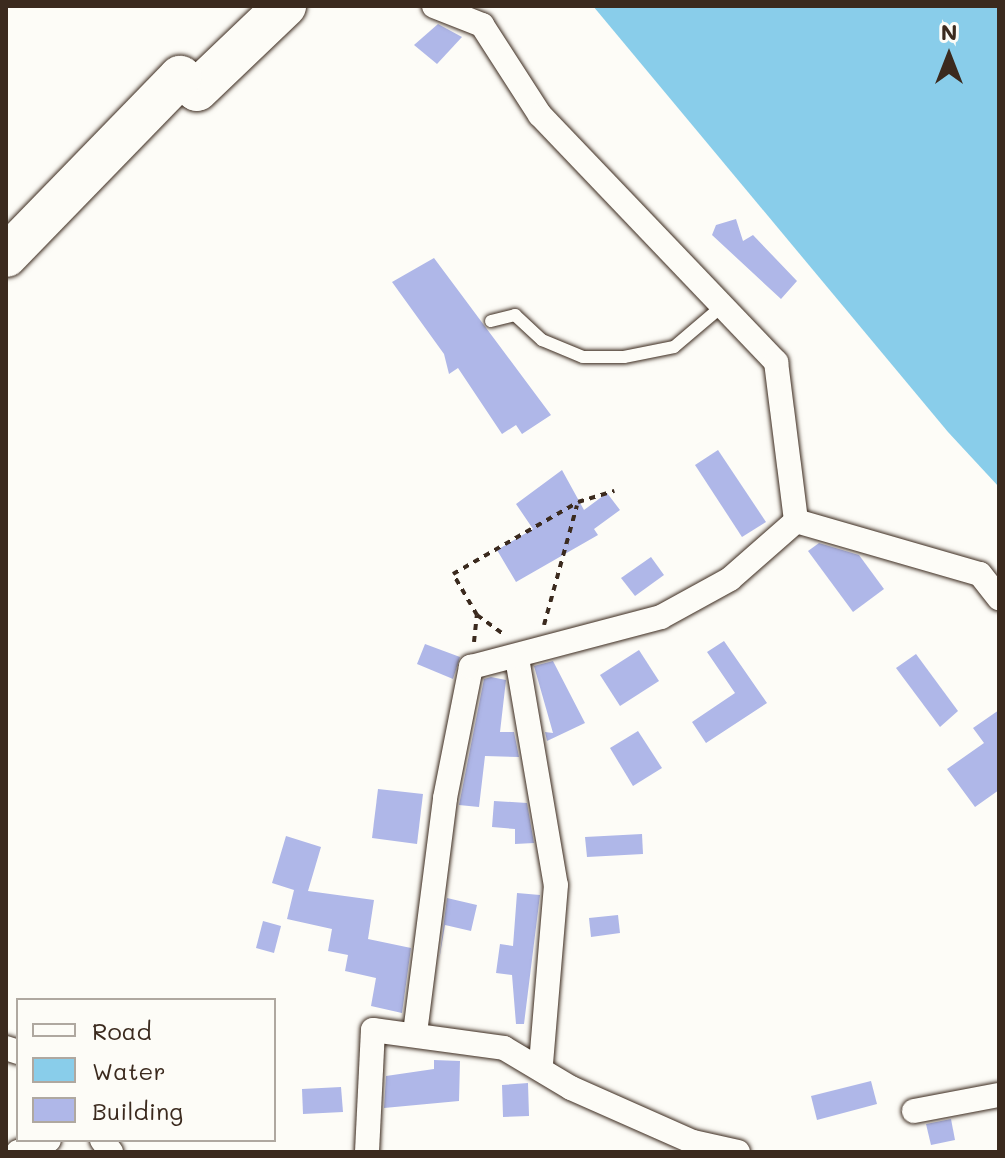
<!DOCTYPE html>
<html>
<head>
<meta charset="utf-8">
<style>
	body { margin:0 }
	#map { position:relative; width:1005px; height:1158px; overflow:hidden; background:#fdfcf7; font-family:Mali,sans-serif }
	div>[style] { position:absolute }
	.water>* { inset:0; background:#89cdea }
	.building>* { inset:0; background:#afb7e8 }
	.path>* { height:4px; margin-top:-2px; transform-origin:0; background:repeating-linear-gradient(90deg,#3b2a1e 0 6px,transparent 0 12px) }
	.roads { filter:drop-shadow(0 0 2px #3b2a1e) drop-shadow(0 0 2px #3b2a1e) }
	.lane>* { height:12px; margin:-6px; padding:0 6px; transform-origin:6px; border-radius:6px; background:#fdfcf7 }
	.street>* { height:24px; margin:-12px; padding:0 12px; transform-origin:12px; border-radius:12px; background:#fdfcf7 }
	.highway>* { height:42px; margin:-21px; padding:0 21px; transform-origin:21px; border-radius:21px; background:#fdfcf7 }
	span { translate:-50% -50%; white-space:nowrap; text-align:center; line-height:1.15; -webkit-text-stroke:6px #fdfcf7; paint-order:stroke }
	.frame { position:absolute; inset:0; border:8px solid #3b2a1e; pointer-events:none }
	.legend { position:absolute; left:16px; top:998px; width:260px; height:144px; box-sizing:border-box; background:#fdfcf7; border:2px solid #afa8a0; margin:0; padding:10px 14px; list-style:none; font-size:24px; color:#3b2a1e }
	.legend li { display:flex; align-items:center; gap:16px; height:40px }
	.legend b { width:40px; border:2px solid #afa8a0 }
	.north { position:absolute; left:909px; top:16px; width:80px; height:80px; -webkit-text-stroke:6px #fdfcf7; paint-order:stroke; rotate:0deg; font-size:22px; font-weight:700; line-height:32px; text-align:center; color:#3b2a1e }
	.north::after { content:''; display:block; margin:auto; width:28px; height:36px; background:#3b2a1e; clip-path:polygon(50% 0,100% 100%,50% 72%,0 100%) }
</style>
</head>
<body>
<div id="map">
	<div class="water">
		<div style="clip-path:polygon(593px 6px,999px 6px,999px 487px,948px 432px)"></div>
	</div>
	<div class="building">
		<div style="clip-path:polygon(438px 24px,462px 37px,437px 64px,414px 45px)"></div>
		<div style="clip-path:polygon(736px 219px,743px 241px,753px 235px,797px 281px,781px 299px,712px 235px,716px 225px)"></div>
		<div style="clip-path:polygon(434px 258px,551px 415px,522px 434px,516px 425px,502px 434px,458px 368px,449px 374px,444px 354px,392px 282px)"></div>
		<div style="clip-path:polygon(718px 450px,766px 522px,742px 537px,695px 465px)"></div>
		<div style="clip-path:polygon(562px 470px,584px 510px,607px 493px,620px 510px,594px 529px,598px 535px,516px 582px,497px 550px,533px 529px,516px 504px)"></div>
		<div style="clip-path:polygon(819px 543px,859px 555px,884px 589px,853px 612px,808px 551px)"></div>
		<div style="clip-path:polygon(651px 557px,664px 575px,635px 596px,621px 578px)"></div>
		<div style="clip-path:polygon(724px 641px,767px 703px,706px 743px,692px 722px,735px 693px,707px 652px)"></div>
		<div style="clip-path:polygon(425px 644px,460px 657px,453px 679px,417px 664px)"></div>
		<div style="clip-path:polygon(639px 650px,659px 681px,620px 706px,600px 675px)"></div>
		<div style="clip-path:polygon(916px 654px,958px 711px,940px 727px,896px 668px)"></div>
		<div style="clip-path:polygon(553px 661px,585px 723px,547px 741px,545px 732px,553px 733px,534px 666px)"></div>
		<div style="clip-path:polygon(491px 677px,506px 680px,500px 732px,514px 732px,519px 757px,485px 756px,479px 807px,459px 805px,484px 679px)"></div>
		<div style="clip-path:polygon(999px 710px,999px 790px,975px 807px,947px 769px,984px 743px,973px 728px)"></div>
		<div style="clip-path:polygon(638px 731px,662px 768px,633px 786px,610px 748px)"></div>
		<div style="clip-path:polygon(378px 789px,423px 794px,417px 844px,372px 838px)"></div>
		<div style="clip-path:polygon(494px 801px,527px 803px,534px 843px,515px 844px,515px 829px,492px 827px)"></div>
		<div style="clip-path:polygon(642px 834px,643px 854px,587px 857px,585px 837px)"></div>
		<div style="clip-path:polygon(286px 836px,321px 847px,308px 891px,374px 900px,368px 939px,411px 948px,402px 1013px,371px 1006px,376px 978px,345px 971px,348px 955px,328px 951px,332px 929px,287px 919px,294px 890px,272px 883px)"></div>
		<div style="clip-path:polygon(517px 893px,540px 895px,524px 1024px,516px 1024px,512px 975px,496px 973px,500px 944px,513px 946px)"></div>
		<div style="clip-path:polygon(447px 898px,477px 905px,471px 931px,445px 925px,439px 961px)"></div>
		<div style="clip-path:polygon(618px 915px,620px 933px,591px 937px,589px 918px)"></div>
		<div style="clip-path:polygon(263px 921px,281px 926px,274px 953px,256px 948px)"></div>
		<div style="clip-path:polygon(434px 1060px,460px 1061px,459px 1101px,384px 1108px,386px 1076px,434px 1069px)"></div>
		<div style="clip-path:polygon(871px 1081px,877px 1104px,817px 1120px,811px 1096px)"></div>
		<div style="clip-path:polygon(528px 1083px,529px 1116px,503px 1117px,502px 1085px)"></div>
		<div style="clip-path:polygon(341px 1087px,343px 1112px,303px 1114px,302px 1089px)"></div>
		<div style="clip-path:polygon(951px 1119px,955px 1140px,931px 1145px,926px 1124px)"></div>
	</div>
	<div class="path">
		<div style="left:477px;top:615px;width:34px;rotate:36deg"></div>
		<div style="left:544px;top:625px;width:124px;rotate:-74.6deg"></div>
		<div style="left:474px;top:642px;width:27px;rotate:-84deg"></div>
		<div style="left:477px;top:615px;width:48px;rotate:-120.3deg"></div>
		<div style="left:453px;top:574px;width:144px;rotate:-29.9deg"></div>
		<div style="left:578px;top:502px;width:38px;rotate:-17deg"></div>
	</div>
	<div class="roads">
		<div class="lane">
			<div style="left:491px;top:321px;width:25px;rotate:-14deg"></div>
			<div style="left:515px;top:315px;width:37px;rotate:43deg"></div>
			<div style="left:542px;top:340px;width:44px;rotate:22.5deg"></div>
			<div style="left:583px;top:357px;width:41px"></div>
			<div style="left:624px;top:357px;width:51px;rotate:-11.3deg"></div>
			<div style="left:674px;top:347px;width:62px;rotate:-40.4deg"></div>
		</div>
		<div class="street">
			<div style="left:434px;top:6px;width:52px;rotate:21.6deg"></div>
			<div style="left:482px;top:25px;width:107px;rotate:57.2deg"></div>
			<div style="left:540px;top:115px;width:342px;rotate:46.3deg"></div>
			<div style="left:776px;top:362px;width:160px;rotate:82.8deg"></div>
			<div style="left:796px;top:521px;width:191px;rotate:16.1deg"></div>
			<div style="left:980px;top:574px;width:31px;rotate:52deg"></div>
			<div style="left:517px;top:658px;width:230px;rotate:80.3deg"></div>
			<div style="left:556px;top:885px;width:180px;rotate:94.8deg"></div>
			<div style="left:415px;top:1033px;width:237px;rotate:-82.7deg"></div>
			<div style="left:445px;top:798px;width:134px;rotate:-78.8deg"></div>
			<div style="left:471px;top:667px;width:196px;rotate:-14.7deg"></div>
			<div style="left:661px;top:617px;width:79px;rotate:-28.8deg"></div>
			<div style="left:730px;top:579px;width:88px;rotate:-41.3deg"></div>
			<div style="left:6px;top:1048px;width:13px;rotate:18deg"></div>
			<div style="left:914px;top:1111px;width:86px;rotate:-10.7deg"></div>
			<div style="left:102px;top:1140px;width:15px;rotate:53deg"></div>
			<div style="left:18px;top:1152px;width:33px;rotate:-21deg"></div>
			<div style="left:367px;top:1152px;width:122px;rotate:-87.2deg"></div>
			<div style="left:373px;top:1030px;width:132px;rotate:7.8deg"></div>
			<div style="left:504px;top:1048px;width:78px;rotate:30.8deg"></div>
			<div style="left:571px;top:1088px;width:133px;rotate:23.9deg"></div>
			<div style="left:693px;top:1142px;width:46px;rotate:12.5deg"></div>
		</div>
		<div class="highway">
			<div style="left:180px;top:77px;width:21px;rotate:37deg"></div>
			<div style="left:197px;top:90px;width:122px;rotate:-43.7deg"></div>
			<div style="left:6px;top:256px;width:250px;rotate:-45.8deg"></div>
		</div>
	</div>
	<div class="frame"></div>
	<ul class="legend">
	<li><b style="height:10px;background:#fdfcf7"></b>Road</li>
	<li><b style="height:22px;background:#89cdea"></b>Water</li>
	<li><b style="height:22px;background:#afb7e8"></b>Building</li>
	</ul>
	<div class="north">N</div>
</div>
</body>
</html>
